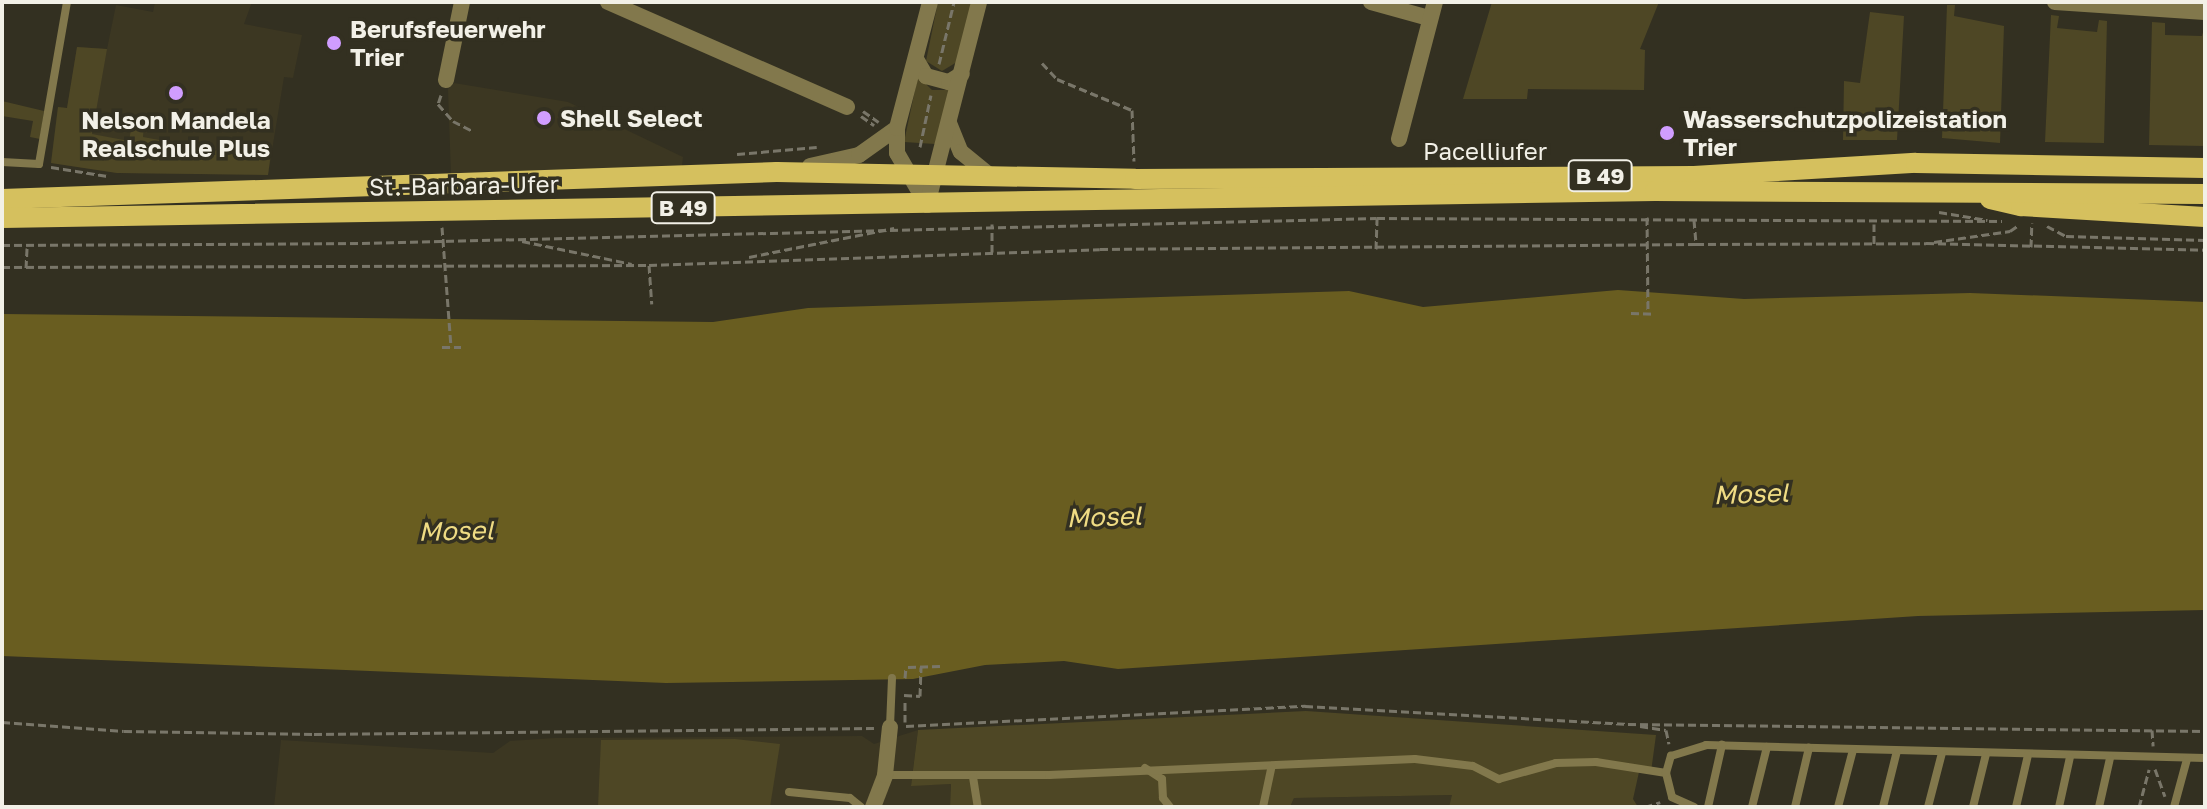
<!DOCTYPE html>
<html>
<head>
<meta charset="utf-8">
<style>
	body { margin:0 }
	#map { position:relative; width:2207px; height:809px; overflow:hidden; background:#333021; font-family:"Golos Text",sans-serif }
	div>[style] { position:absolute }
	.built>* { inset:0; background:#3c3722 }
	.green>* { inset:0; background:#4e4725 }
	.water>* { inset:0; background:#695d20 }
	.path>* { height:3px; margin-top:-1.5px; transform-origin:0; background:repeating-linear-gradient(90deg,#797669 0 8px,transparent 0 12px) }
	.service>* { height:8px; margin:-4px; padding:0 4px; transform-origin:4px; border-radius:4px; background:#82784c }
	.minor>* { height:16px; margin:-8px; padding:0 8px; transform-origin:8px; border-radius:8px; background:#82784c }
	.tertiary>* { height:16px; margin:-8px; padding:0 8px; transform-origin:8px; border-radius:8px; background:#82784c }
	.primary>* { height:20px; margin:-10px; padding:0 10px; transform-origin:10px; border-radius:10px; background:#d5c05e }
	.dots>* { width:22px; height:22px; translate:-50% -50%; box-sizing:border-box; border:4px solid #333021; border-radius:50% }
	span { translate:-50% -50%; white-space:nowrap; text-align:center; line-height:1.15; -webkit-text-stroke:7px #333021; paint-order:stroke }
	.shield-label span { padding:2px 6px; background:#333021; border:2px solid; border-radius:6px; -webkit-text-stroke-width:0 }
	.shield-label { font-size:22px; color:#f2f0e7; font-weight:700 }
	.poi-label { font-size:24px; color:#f2f0e7; font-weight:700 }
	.left { translate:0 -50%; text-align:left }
	.street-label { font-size:24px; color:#f2f0e7 }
	.water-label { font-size:26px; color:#efdb83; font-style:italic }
	.frame { position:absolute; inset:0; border:4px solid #f2f0e7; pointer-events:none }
</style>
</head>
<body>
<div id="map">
	<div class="built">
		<div style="clip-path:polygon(155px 2px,252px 2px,244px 24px,302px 35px,293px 78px,284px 77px,268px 175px,117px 173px,51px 163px,58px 107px,67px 108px,77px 47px,107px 49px,116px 5px,153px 12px)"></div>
		<div style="clip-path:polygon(454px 83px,568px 102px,683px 157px,682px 166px,451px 175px,448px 89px)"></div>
		<div style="clip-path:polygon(918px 730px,911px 785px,951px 784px,950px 807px,274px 807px,281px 740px,493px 753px,510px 741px,555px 738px,862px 736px,874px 744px)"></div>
		<div style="clip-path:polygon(1453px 795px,1449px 807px,1290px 807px,1294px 798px)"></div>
	</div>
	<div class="green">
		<div style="clip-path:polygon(938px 2px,972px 2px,957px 62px,942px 71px,926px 61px)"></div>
		<div style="clip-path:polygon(1492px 2px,1659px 2px,1640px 49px,1645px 50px,1644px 90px,1528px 89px,1527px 99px,1463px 99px)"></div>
		<div style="clip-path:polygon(1947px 5px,1955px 5px,1954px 16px,2004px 26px,2000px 143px,1942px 138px)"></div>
		<div style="clip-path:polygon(1870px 12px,1904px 16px,1897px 140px,1843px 140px,1844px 81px,1860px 83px)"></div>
		<div style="clip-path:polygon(2051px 15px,2059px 16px,2057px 28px,2097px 32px,2099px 20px,2107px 21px,2104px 143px,2045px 142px)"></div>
		<div style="clip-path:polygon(2152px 22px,2165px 23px,2165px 35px,2202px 36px,2205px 24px,2205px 146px,2149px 145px)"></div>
		<div style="clip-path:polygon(77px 47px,107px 49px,92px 134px,129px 141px,132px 123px,144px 125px,143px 137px,270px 160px,268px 175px,117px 173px,51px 163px,58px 107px,67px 108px)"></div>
		<div style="clip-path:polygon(918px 76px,932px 90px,950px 90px,935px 144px,904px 142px)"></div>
		<div style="clip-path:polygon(2px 101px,44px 111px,40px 139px,30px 137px,33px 121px,2px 116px)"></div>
		<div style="clip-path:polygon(1306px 711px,1656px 735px,1651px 772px,1639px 772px,1633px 799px,1638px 807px,1449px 807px,1452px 795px,1294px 798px,1290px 807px,950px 807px,951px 784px,911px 786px,918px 730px)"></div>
		<div style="clip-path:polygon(735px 739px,780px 744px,770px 807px,598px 807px,601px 740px)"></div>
	</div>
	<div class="water">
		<div style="clip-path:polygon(1618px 290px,1744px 299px,1970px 293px,2205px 302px,2205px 610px,1918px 616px,1118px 669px,1064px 661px,985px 665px,913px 679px,666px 683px,2px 656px,2px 314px,713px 322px,808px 308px,1349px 291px,1423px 307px)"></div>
	</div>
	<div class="path">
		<div style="left:1042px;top:63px;width:22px;rotate:47deg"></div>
		<div style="left:1057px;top:79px;width:81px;rotate:22.5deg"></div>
		<div style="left:1132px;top:110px;width:51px;rotate:87.8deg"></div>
		<div style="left:939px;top:64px;width:64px;rotate:-76.4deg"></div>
		<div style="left:441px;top:95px;width:9px;rotate:108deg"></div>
		<div style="left:438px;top:104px;width:23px;rotate:49deg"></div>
		<div style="left:453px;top:121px;width:22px;rotate:27deg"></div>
		<div style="left:863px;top:111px;width:19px;rotate:35deg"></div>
		<div style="left:861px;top:116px;width:16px;rotate:35deg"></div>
		<div style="left:920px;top:147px;width:53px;rotate:-78.1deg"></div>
		<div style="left:737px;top:154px;width:80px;rotate:-5deg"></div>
		<div style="left:51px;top:167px;width:57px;rotate:9.1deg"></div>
		<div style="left:1939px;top:212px;width:49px;rotate:9.5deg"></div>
		<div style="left:1647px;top:217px;width:96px;rotate:89.4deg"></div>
		<div style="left:1694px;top:220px;width:24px;rotate:85deg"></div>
		<div style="left:2047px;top:226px;width:21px;rotate:28deg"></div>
		<div style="left:2066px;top:236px;width:139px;rotate:1.6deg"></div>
		<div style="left:442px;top:227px;width:120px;rotate:85.7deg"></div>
		<div style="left:522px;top:241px;width:112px;rotate:11.8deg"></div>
		<div style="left:1934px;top:242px;width:77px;rotate:-8.2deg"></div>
		<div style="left:2010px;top:231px;width:11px;rotate:-34deg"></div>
		<div style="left:1874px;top:244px;width:20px;rotate:-90deg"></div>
		<div style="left:2px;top:245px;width:360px;rotate:-0.3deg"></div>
		<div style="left:362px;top:243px;width:1015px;rotate:-1.41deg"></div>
		<div style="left:1377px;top:218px;width:625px;rotate:0.28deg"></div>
		<div style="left:2031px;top:247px;width:24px;rotate:-88deg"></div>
		<div style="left:1376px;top:249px;width:31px;rotate:-88deg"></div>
		<div style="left:992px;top:252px;width:28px;rotate:-90deg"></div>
		<div style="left:749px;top:257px;width:148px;rotate:-11.3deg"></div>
		<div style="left:649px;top:265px;width:39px;rotate:86deg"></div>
		<div style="left:2px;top:267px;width:647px;rotate:-0.18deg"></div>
		<div style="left:649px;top:265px;width:451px;rotate:-2deg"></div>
		<div style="left:1100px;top:249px;width:596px;rotate:-0.48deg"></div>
		<div style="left:1696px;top:244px;width:230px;rotate:-0.2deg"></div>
		<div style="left:1926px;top:243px;width:279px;rotate:1.4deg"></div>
		<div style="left:26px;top:268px;width:20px;rotate:-87deg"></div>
		<div style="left:1631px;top:313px;width:24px;rotate:2deg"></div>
		<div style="left:442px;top:347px;width:19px"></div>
		<div style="left:908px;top:667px;width:32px;rotate:-2deg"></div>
		<div style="left:905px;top:678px;width:11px;rotate:-85deg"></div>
		<div style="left:904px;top:695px;width:16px;rotate:4deg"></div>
		<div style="left:920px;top:696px;width:29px;rotate:-88deg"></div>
		<div style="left:905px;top:702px;width:20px;rotate:90deg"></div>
		<div style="left:2px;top:722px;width:122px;rotate:4.2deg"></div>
		<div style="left:124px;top:731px;width:190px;rotate:0.9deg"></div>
		<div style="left:314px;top:734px;width:560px;rotate:-0.61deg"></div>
		<div style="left:906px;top:726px;width:400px;rotate:-2.9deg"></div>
		<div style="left:1305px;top:706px;width:324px;rotate:3.2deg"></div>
		<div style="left:1628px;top:724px;width:577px;rotate:0.7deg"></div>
		<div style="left:1640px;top:726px;width:26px;rotate:9deg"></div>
		<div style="left:1666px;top:730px;width:14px;rotate:78deg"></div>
		<div style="left:2152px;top:730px;width:16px;rotate:86deg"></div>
		<div style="left:2155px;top:769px;width:29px;rotate:70deg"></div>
		<div style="left:1645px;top:807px;width:16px;rotate:-18deg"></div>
		<div style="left:2139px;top:807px;width:39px;rotate:-75deg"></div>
	</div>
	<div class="service">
		<div style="left:2px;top:162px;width:37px;rotate:3deg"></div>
		<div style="left:39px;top:164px;width:164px;rotate:-80.2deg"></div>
		<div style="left:890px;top:726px;width:48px;rotate:-87.6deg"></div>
		<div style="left:1145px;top:768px;width:20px;rotate:33deg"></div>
		<div style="left:1162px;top:779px;width:19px;rotate:87deg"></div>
		<div style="left:1163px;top:798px;width:11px;rotate:52deg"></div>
		<div style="left:885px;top:775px;width:164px"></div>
		<div style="left:1049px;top:775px;width:366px;rotate:-2.5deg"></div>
		<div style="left:1415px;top:759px;width:58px;rotate:6.9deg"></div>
		<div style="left:1473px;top:766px;width:29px;rotate:27deg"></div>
		<div style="left:1499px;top:779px;width:59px;rotate:-15.7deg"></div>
		<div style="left:1556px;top:763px;width:40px;rotate:-1.4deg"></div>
		<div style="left:1596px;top:762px;width:71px;rotate:8.9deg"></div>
		<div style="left:973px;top:777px;width:30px;rotate:81deg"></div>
		<div style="left:789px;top:792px;width:61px;rotate:5.6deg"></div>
		<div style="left:850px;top:798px;width:14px;rotate:39deg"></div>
		<div style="left:1263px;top:807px;width:40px;rotate:-78deg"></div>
		<div style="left:1694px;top:807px;width:24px;rotate:-156deg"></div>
		<div style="left:1672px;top:797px;width:25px;rotate:-104deg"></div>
		<div style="left:1666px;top:773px;width:18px;rotate:-74deg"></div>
		<div style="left:1671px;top:756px;width:37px;rotate:-17deg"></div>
		<div style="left:1706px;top:745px;width:499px;rotate:1.5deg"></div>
		<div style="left:1708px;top:807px;width:64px;rotate:-77.3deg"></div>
		<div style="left:1752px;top:807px;width:62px;rotate:-76deg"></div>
		<div style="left:1795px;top:807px;width:61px;rotate:-76.7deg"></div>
		<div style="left:1838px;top:807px;width:59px;rotate:-75.3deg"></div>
		<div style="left:1883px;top:807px;width:58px;rotate:-76deg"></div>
		<div style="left:1928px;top:807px;width:56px;rotate:-75.5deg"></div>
		<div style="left:1973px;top:807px;width:55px;rotate:-76.2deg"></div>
		<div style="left:2016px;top:807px;width:53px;rotate:-77deg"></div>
		<div style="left:2059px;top:807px;width:51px;rotate:-77.6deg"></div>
		<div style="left:2099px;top:807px;width:50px;rotate:-77.3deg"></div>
		<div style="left:2174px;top:807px;width:50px;rotate:-74.8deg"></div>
	</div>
	<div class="minor">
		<div style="left:608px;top:2px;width:261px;rotate:23.7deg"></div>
		<div style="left:1371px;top:2px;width:60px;rotate:15.4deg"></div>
		<div style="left:2055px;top:2px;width:150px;rotate:3.8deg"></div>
		<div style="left:446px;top:80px;width:80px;rotate:-78.4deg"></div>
		<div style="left:1399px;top:139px;width:142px;rotate:-75.3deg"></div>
		<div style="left:873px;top:807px;width:34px;rotate:-69deg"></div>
		<div style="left:885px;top:775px;width:48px;rotate:-84.1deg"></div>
	</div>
	<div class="tertiary">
		<div style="left:916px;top:59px;width:20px;rotate:60deg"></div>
		<div style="left:926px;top:76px;width:24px;rotate:15deg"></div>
		<div style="left:949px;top:82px;width:15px;rotate:-32deg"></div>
		<div style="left:949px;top:123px;width:31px;rotate:68deg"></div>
		<div style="left:961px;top:152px;width:41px;rotate:39.1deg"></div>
		<div style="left:810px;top:166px;width:50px;rotate:-12.7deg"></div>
		<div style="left:859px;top:155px;width:47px;rotate:-35.4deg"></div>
		<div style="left:927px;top:205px;width:60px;rotate:-120deg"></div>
		<div style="left:897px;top:153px;width:25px;rotate:-90deg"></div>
		<div style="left:897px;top:128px;width:130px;rotate:-75.3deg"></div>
		<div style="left:927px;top:205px;width:210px;rotate:-75.6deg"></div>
	</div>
	<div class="primary">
		<div style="left:2px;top:199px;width:775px;rotate:-2deg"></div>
		<div style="left:777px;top:172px;width:358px;rotate:1.1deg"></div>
		<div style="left:1135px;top:179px;width:559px;rotate:-0.31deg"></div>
		<div style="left:1694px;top:176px;width:222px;rotate:-3.4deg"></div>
		<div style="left:1916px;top:163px;width:289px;rotate:1deg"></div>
		<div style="left:1990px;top:199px;width:32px;rotate:13deg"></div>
		<div style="left:2021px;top:206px;width:184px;rotate:3.4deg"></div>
		<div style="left:2px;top:218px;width:1653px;rotate:-0.94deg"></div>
		<div style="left:1655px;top:191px;width:550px;rotate:0.31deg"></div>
	</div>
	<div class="dots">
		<div style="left:334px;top:43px;background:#d09dff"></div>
		<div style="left:176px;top:93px;background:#d09dff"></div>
		<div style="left:544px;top:118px;background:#d09dff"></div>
		<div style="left:1667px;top:133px;background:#d09dff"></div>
	</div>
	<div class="shield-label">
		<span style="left:1600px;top:176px">B 49</span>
		<span style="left:683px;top:208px">B 49</span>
	</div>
	<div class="poi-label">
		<span class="left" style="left:350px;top:43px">Berufsfeuerwehr<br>Trier</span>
		<span class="left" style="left:560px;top:118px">Shell Select</span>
		<span class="left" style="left:1683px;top:133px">Wasserschutzpolizeistation<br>Trier</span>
		<span style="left:176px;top:134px">Nelson Mandela<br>Realschule Plus</span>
	</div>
	<div class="street-label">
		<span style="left:1485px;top:151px">Pacelliufer</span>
		<span style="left:464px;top:185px;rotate:-1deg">St.-Barbara-Ufer</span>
	</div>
	<div class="water-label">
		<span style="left:1751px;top:494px;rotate:-2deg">Mosel</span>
		<span style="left:1104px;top:517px;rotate:-2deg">Mosel</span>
		<span style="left:456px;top:531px;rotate:-1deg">Mosel</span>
	</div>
	<div class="frame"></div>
</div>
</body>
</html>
